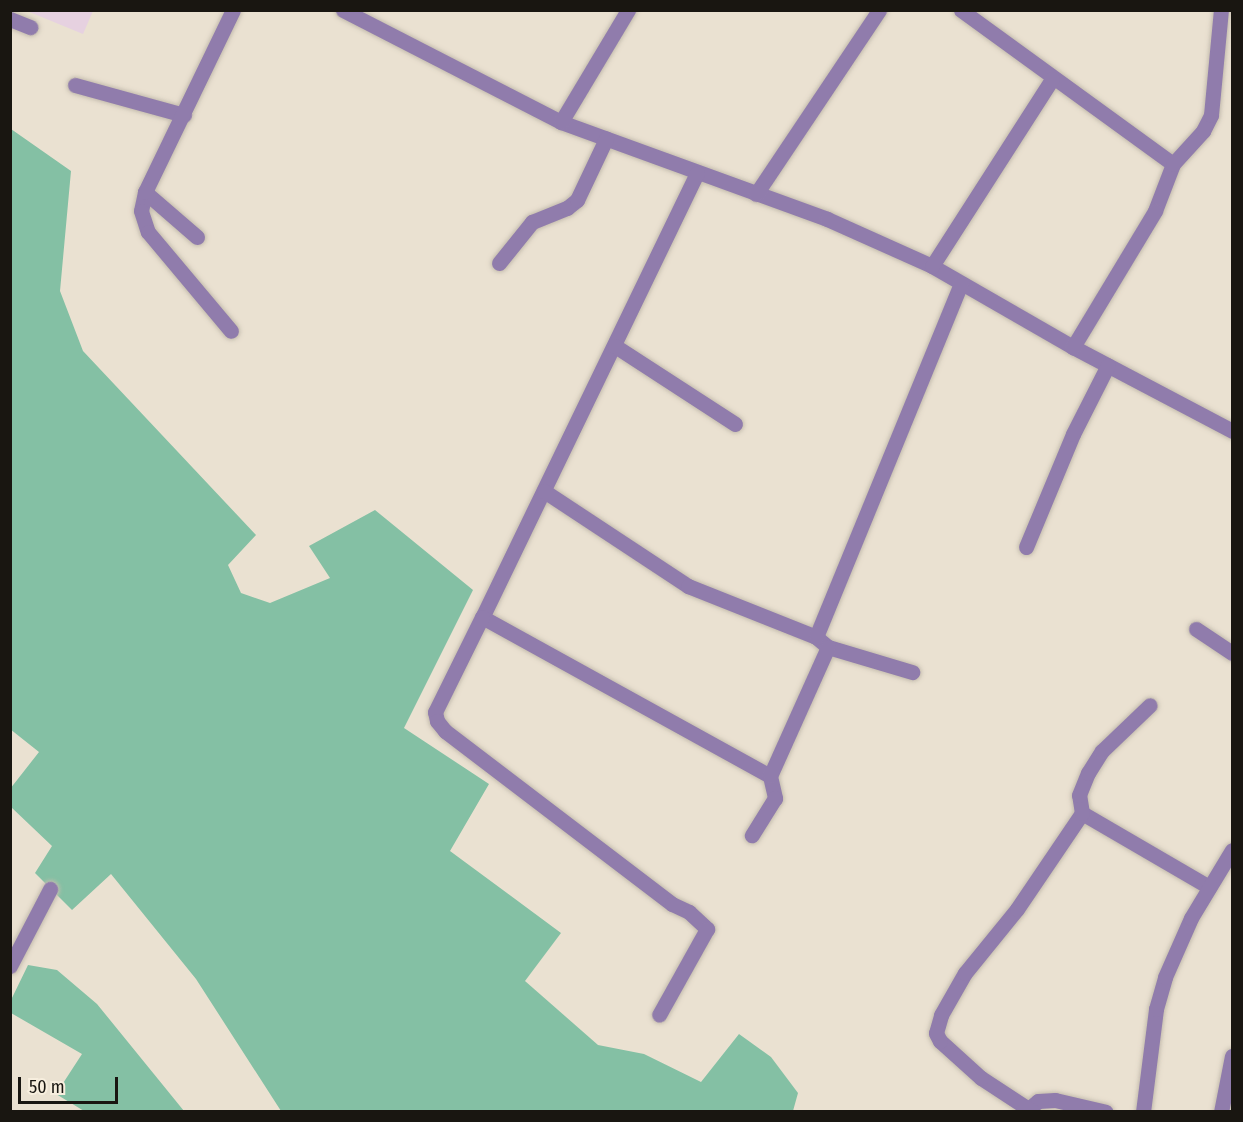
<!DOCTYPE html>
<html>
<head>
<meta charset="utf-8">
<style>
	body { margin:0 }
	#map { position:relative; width:1243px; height:1122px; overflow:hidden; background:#eae1d1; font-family:"Fira Sans Condensed",sans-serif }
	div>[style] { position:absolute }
	.commercial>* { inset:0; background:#e6d1e0 }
	.green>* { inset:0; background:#84c0a4 }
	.roads { filter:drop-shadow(0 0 2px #c4bcae) drop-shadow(0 0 2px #c4bcae) }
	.minor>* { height:15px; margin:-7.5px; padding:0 7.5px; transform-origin:7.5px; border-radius:7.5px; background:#907cac }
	span { translate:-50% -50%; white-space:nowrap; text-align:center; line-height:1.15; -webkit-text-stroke:4.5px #f7eede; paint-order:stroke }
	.frame { position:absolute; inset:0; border:12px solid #191611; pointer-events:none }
	.scale { position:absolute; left:18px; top:1077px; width:100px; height:27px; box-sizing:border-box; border:3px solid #191611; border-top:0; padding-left:8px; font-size:18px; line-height:21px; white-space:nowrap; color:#191611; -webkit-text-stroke:4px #f7eede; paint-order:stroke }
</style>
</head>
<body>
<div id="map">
	<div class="commercial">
		<div style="clip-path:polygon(27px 11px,93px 11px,83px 34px)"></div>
	</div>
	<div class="green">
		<div style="clip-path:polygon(11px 129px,71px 171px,60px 291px,83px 351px,256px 535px,228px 565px,241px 593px,270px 603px,330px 578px,309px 546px,375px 510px,473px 590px,404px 728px,489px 784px,450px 851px,561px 933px,525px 981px,598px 1045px,644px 1054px,701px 1082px,739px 1034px,771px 1057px,798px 1093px,793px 1111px,281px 1111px,196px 979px,111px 874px,72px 910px,35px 873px,52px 846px,11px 807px,10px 789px,39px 752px,10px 729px)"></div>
		<div style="clip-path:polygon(28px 965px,57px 970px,97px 1004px,184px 1111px,84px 1111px,56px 1094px,82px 1054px,11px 1013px,11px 1000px)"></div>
	</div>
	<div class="roads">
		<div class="minor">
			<div style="left:343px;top:10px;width:245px;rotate:27.2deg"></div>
			<div style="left:561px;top:122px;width:283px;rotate:20deg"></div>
			<div style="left:827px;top:219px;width:115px;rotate:24.1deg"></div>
			<div style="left:932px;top:266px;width:163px;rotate:29.9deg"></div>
			<div style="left:1073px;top:347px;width:180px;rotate:27.8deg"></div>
			<div style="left:961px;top:10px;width:262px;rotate:36deg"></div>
			<div style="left:1173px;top:164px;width:50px;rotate:111deg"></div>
			<div style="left:1155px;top:211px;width:159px;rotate:121.1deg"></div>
			<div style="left:10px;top:19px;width:22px;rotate:22deg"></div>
			<div style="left:75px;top:85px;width:113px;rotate:15.4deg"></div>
			<div style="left:561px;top:122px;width:131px;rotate:-59.1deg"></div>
			<div style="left:1173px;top:164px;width:45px;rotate:-47.7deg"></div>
			<div style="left:1203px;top:131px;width:18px;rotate:-63deg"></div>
			<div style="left:1211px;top:115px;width:105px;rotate:-84.6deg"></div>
			<div style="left:697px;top:173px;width:493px;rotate:115.8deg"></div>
			<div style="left:482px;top:617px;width:329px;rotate:28.9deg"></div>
			<div style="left:770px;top:776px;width:23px;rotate:77deg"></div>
			<div style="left:775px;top:798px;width:44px;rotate:121.9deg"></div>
			<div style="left:145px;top:192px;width:19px;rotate:102deg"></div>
			<div style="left:141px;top:211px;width:22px;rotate:72deg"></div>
			<div style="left:148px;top:232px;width:129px;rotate:50deg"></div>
			<div style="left:756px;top:194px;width:221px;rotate:-56.2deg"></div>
			<div style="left:197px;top:237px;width:69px;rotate:-139.1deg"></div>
			<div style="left:145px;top:192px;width:202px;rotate:-64.2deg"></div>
			<div style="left:499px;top:263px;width:53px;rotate:-51.2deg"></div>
			<div style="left:532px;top:222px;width:38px;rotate:-22deg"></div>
			<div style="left:567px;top:208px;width:13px;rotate:-39deg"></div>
			<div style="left:577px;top:200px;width:68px;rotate:-64.6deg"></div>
			<div style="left:932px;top:266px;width:222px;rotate:-57.3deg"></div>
			<div style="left:615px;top:346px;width:143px;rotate:33deg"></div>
			<div style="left:544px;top:491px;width:173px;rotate:33.4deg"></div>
			<div style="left:688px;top:586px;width:138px;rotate:21.7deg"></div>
			<div style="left:816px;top:637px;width:16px;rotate:40deg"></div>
			<div style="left:828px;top:647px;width:88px;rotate:16.6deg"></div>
			<div style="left:1026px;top:547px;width:122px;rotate:-67.4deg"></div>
			<div style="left:1073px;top:434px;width:77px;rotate:-63.1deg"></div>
			<div style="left:482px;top:617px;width:106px;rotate:116.3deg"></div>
			<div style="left:435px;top:712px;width:9px;rotate:77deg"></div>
			<div style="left:437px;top:721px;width:13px;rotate:51deg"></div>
			<div style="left:445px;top:731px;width:285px;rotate:37.3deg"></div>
			<div style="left:672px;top:904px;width:19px;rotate:25deg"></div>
			<div style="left:689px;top:912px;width:25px;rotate:43deg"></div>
			<div style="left:707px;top:929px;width:98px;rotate:119.2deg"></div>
			<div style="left:1196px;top:629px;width:43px;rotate:33.7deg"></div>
			<div style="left:816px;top:637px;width:382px;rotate:-67.7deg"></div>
			<div style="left:770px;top:776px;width:141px;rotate:-65.8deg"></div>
			<div style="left:1082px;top:813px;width:147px;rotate:30.2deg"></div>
			<div style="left:10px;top:966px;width:87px;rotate:-62.5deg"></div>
			<div style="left:1031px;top:1107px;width:9px;rotate:-41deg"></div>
			<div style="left:1038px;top:1101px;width:17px;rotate:-3deg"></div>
			<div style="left:1055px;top:1100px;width:52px;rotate:13.2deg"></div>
			<div style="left:1033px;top:1112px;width:62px;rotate:-146.8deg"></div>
			<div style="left:981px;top:1078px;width:55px;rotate:-137.9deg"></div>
			<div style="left:940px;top:1041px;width:9px;rotate:-117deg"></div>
			<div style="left:936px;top:1033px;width:19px;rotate:-74deg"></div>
			<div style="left:941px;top:1015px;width:48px;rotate:-60.3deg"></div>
			<div style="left:965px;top:973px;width:82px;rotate:-50.9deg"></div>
			<div style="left:1017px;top:909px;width:116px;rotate:-55.9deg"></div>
			<div style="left:1082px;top:813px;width:18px;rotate:-99deg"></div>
			<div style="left:1079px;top:795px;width:24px;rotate:-68deg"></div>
			<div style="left:1088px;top:773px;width:26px;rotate:-58deg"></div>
			<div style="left:1102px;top:751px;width:66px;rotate:-43.8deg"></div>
			<div style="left:1143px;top:1112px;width:104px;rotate:-82.8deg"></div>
			<div style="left:1156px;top:1009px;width:33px;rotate:-74deg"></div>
			<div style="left:1165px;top:977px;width:64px;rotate:-66.2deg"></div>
			<div style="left:1191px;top:918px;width:79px;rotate:-58.9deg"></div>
			<div style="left:1221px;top:1112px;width:57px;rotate:-78.9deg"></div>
		</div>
	</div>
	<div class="frame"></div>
	<div class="scale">50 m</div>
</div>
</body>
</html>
